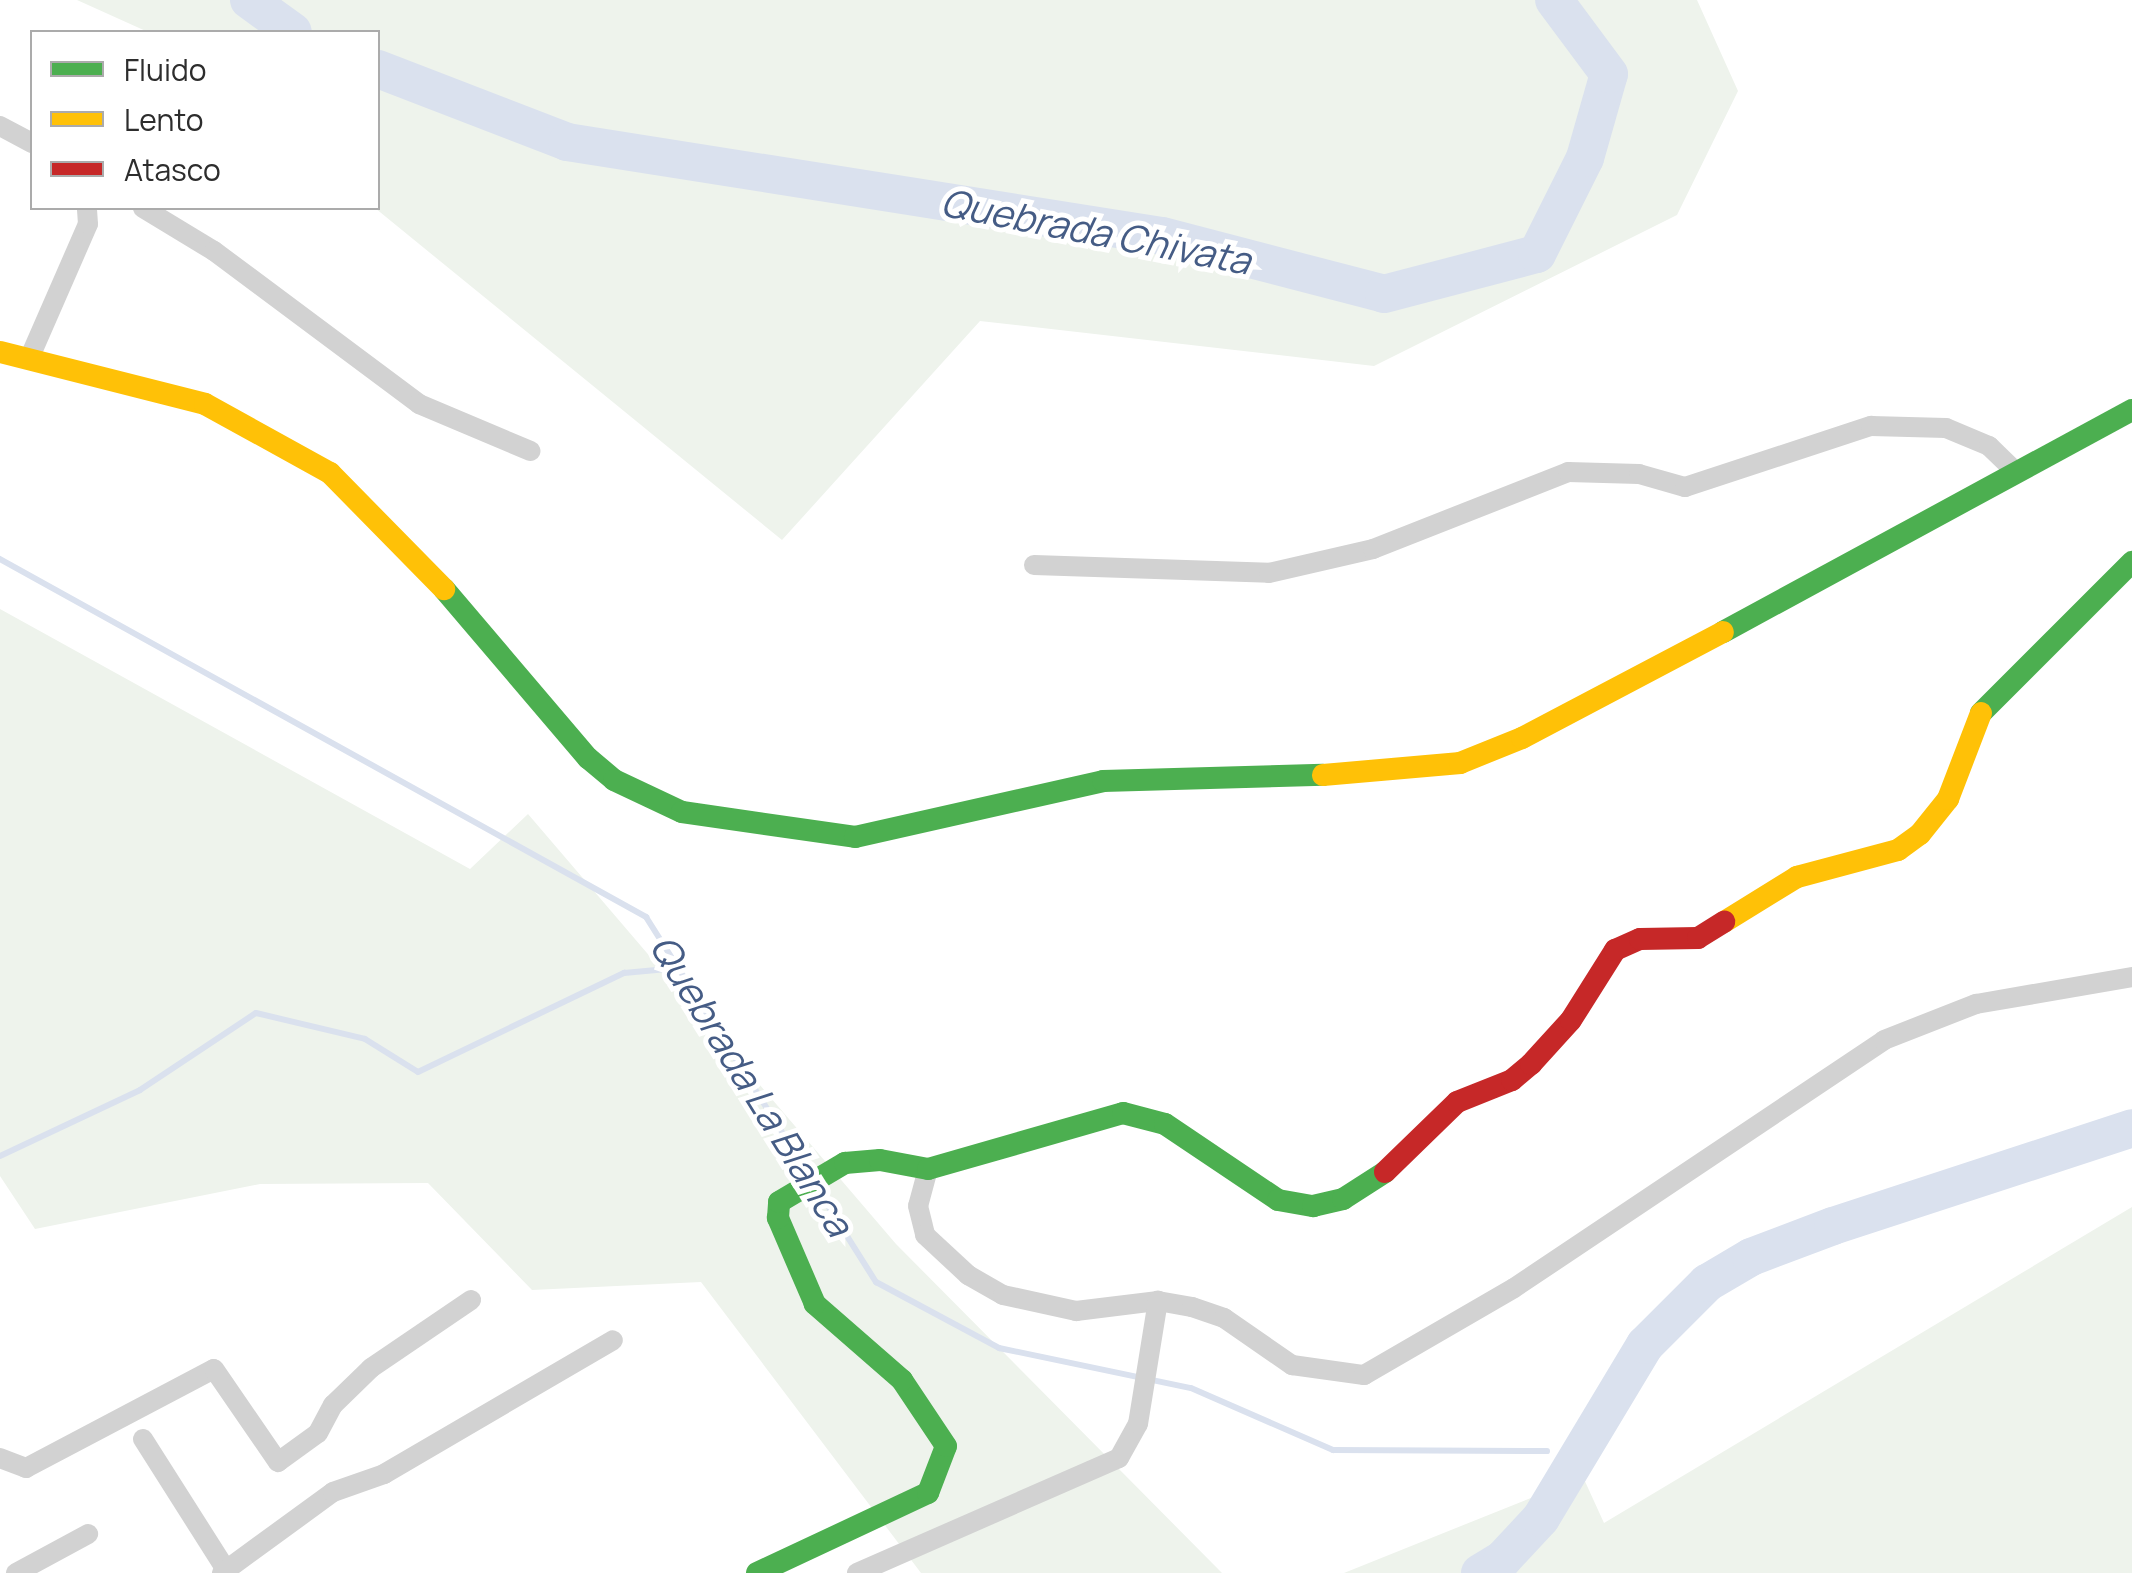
<!DOCTYPE html>
<html>
<head>
<meta charset="utf-8">
<style>
	body { margin:0 }
	#map { position:relative; width:2132px; height:1573px; overflow:hidden; background:#fff; font-family:Manrope,sans-serif }
	div>[style] { position:absolute }
	.green>* { inset:0; background:#eef3ec }
	.stream>* { height:6px; margin:-3px; padding:0 3px; transform-origin:3px; border-radius:3px; background:#dae1ee }
	.river>* { height:38px; margin:-19px; padding:0 19px; transform-origin:19px; border-radius:19px; background:#dae1ee }
	.street>* { height:20px; margin:-10px; padding:0 10px; transform-origin:10px; border-radius:10px; background:#d2d2d2 }
	.fast>* { height:22px; margin:-11px; padding:0 11px; transform-origin:11px; border-radius:11px; background:#4caf50 }
	.slow>* { height:22px; margin:-11px; padding:0 11px; transform-origin:11px; border-radius:11px; background:#ffc107 }
	.jam>* { height:22px; margin:-11px; padding:0 11px; transform-origin:11px; border-radius:11px; background:#c62828 }
	span { translate:-50% -50%; white-space:nowrap; text-align:center; line-height:1.15; -webkit-text-stroke:10px #fff; paint-order:stroke }
	.water-label { font-size:38px; color:#455c85; font-style:italic }
	.legend { position:absolute; left:30px; top:30px; width:350px; height:180px; box-sizing:border-box; background:#fff; border:2px solid #ababab; margin:0; padding:12px 18px; list-style:none; font-size:30px; color:#2d2d2d }
	.legend li { display:flex; align-items:center; gap:20px; height:50px }
	.legend b { width:50px; border:2px solid #ababab }
</style>
</head>
<body>
<div id="map">
	<div class="green">
		<div style="clip-path:polygon(77px 0,1697px 0,1738px 91px,1677px 215px,1374px 366px,980px 321px,782px 540px,375px 208px,378px 32px,148px 32px)"></div>
		<div style="clip-path:polygon(0 609px,470px 869px,528px 814px,896px 1244px,1222px 1573px,921px 1573px,701px 1282px,532px 1290px,428px 1183px,260px 1184px,35px 1229px,0 1176px)"></div>
		<div style="clip-path:polygon(2132px 1207px,2132px 1573px,1344px 1573px,1583px 1477px,1604px 1523px)"></div>
	</div>
	<div class="stream">
		<div style="left:0;top:559px;width:739px;rotate:28.99deg"></div>
		<div style="left:646px;top:917px;width:305px;rotate:57.7deg"></div>
		<div style="left:0;top:1156px;width:155px;rotate:-25.2deg"></div>
		<div style="left:140px;top:1090px;width:139px;rotate:-33.6deg"></div>
		<div style="left:256px;top:1013px;width:112px;rotate:13.4deg"></div>
		<div style="left:365px;top:1039px;width:62px;rotate:31.9deg"></div>
		<div style="left:418px;top:1072px;width:229px;rotate:-25.7deg"></div>
		<div style="left:624px;top:973px;width:54px;rotate:-5.3deg"></div>
		<div style="left:818px;top:1190px;width:109px;rotate:57.8deg"></div>
		<div style="left:876px;top:1282px;width:140px;rotate:28.2deg"></div>
		<div style="left:999px;top:1348px;width:196px;rotate:11.8deg"></div>
		<div style="left:1191px;top:1388px;width:155px;rotate:23.6deg"></div>
		<div style="left:1333px;top:1450px;width:214px;rotate:0.3deg"></div>
	</div>
	<div class="river">
		<div style="left:249px;top:0;width:54px;rotate:36deg"></div>
		<div style="left:378px;top:69px;width:203px;rotate:21.1deg"></div>
		<div style="left:567px;top:142px;width:602px;rotate:8.98deg"></div>
		<div style="left:1162px;top:236px;width:229px;rotate:14.6deg"></div>
		<div style="left:1384px;top:294px;width:158px;rotate:-14.7deg"></div>
		<div style="left:1537px;top:254px;width:107px;rotate:-63.4deg"></div>
		<div style="left:1585px;top:158px;width:87px;rotate:-74.1deg"></div>
		<div style="left:1609px;top:74px;width:92px;rotate:-126.6deg"></div>
		<div style="left:1480px;top:1573px;width:26px;rotate:-31deg"></div>
		<div style="left:1502px;top:1560px;width:57px;rotate:-47.1deg"></div>
		<div style="left:1541px;top:1518px;width:202px;rotate:-59deg"></div>
		<div style="left:1645px;top:1345px;width:88px;rotate:-45deg"></div>
		<div style="left:1707px;top:1283px;width:51px;rotate:-30.6deg"></div>
		<div style="left:1751px;top:1257px;width:88px;rotate:-20.7deg"></div>
		<div style="left:1833px;top:1226px;width:315px;rotate:-18.1deg"></div>
	</div>
	<div class="street">
		<div style="left:0;top:126px;width:36px;rotate:28deg"></div>
		<div style="left:143px;top:208px;width:83px;rotate:31.2deg"></div>
		<div style="left:214px;top:251px;width:256px;rotate:36.7deg"></div>
		<div style="left:419px;top:404px;width:121px;rotate:22.9deg"></div>
		<div style="left:29px;top:359px;width:147px;rotate:-66.4deg"></div>
		<div style="left:88px;top:224px;width:16px;rotate:-94deg"></div>
		<div style="left:1034px;top:565px;width:235px;rotate:1.9deg"></div>
		<div style="left:1269px;top:573px;width:107px;rotate:-13deg"></div>
		<div style="left:1373px;top:549px;width:210px;rotate:-21.5deg"></div>
		<div style="left:1568px;top:472px;width:71px;rotate:1.6deg"></div>
		<div style="left:1639px;top:474px;width:48px;rotate:15.8deg"></div>
		<div style="left:1685px;top:487px;width:196px;rotate:-18.2deg"></div>
		<div style="left:1871px;top:426px;width:75px;rotate:1.5deg"></div>
		<div style="left:1946px;top:428px;width:47px;rotate:22.7deg"></div>
		<div style="left:1989px;top:446px;width:39px;rotate:44deg"></div>
		<div style="left:928px;top:1169px;width:38px;rotate:105deg"></div>
		<div style="left:918px;top:1206px;width:30px;rotate:76deg"></div>
		<div style="left:925px;top:1235px;width:59px;rotate:42.9deg"></div>
		<div style="left:968px;top:1275px;width:40px;rotate:29.7deg"></div>
		<div style="left:1003px;top:1295px;width:75px;rotate:12.4deg"></div>
		<div style="left:1076px;top:1311px;width:83px;rotate:-7deg"></div>
		<div style="left:1158px;top:1301px;width:35px;rotate:10deg"></div>
		<div style="left:1192px;top:1307px;width:34px;rotate:19deg"></div>
		<div style="left:1224px;top:1318px;width:83px;rotate:34.7deg"></div>
		<div style="left:1292px;top:1365px;width:73px;rotate:7.9deg"></div>
		<div style="left:1364px;top:1375px;width:173px;rotate:-30.1deg"></div>
		<div style="left:1514px;top:1288px;width:445px;rotate:-33.8deg"></div>
		<div style="left:1884px;top:1040px;width:99px;rotate:-21.4deg"></div>
		<div style="left:1976px;top:1004px;width:158px;rotate:-9.8deg"></div>
		<div style="left:143px;top:1439px;width:155px;rotate:57.6deg"></div>
		<div style="left:0;top:1458px;width:28px;rotate:21deg"></div>
		<div style="left:26px;top:1468px;width:212px;rotate:-27.8deg"></div>
		<div style="left:214px;top:1369px;width:113px;rotate:55.5deg"></div>
		<div style="left:278px;top:1462px;width:49px;rotate:-35.9deg"></div>
		<div style="left:318px;top:1433px;width:32px;rotate:-62deg"></div>
		<div style="left:333px;top:1405px;width:53px;rotate:-44.2deg"></div>
		<div style="left:371px;top:1368px;width:121px;rotate:-34.2deg"></div>
		<div style="left:16px;top:1573px;width:82px;rotate:-28.4deg"></div>
		<div style="left:222px;top:1573px;width:137px;rotate:-36.1deg"></div>
		<div style="left:333px;top:1492px;width:54px;rotate:-19.4deg"></div>
		<div style="left:384px;top:1474px;width:265px;rotate:-30.3deg"></div>
		<div style="left:857px;top:1573px;width:286px;rotate:-23.7deg"></div>
		<div style="left:1119px;top:1458px;width:39px;rotate:-61deg"></div>
		<div style="left:1138px;top:1424px;width:125px;rotate:-80.8deg"></div>
	</div>
	<div class="fast">
		<div style="left:444px;top:589px;width:222px;rotate:49.6deg"></div>
		<div style="left:588px;top:758px;width:34px;rotate:40deg"></div>
		<div style="left:614px;top:780px;width:75px;rotate:25.2deg"></div>
		<div style="left:682px;top:812px;width:175px;rotate:8.2deg"></div>
		<div style="left:855px;top:837px;width:254px;rotate:-12.7deg"></div>
		<div style="left:1103px;top:781px;width:220px;rotate:-1.6deg"></div>
		<div style="left:1723px;top:632px;width:465px;rotate:-28.5deg"></div>
		<div style="left:1981px;top:713px;width:214px;rotate:-45deg"></div>
		<div style="left:757px;top:1573px;width:189px;rotate:-25.1deg"></div>
		<div style="left:928px;top:1493px;width:50px;rotate:-69deg"></div>
		<div style="left:946px;top:1446px;width:79px;rotate:-123.7deg"></div>
		<div style="left:902px;top:1380px;width:116px;rotate:-138.9deg"></div>
		<div style="left:815px;top:1304px;width:94px;rotate:-113.3deg"></div>
		<div style="left:778px;top:1218px;width:16px;rotate:-86deg"></div>
		<div style="left:779px;top:1202px;width:77px;rotate:-30.6deg"></div>
		<div style="left:845px;top:1163px;width:35px;rotate:-5deg"></div>
		<div style="left:880px;top:1160px;width:49px;rotate:10.6deg"></div>
		<div style="left:928px;top:1169px;width:203px;rotate:-16deg"></div>
		<div style="left:1123px;top:1113px;width:43px;rotate:14.7deg"></div>
		<div style="left:1165px;top:1124px;width:136px;rotate:33.9deg"></div>
		<div style="left:1278px;top:1200px;width:36px;rotate:10deg"></div>
		<div style="left:1313px;top:1206px;width:31px;rotate:-13deg"></div>
		<div style="left:1343px;top:1199px;width:50px;rotate:-32.7deg"></div>
	</div>
	<div class="slow">
		<div style="left:0;top:352px;width:211px;rotate:14.2deg"></div>
		<div style="left:205px;top:404px;width:143px;rotate:28.9deg"></div>
		<div style="left:330px;top:473px;width:163px;rotate:45.5deg"></div>
		<div style="left:1323px;top:775px;width:138px;rotate:-5deg"></div>
		<div style="left:1460px;top:763px;width:67px;rotate:-22deg"></div>
		<div style="left:1522px;top:738px;width:227px;rotate:-27.8deg"></div>
		<div style="left:1724px;top:922px;width:86px;rotate:-31.7deg"></div>
		<div style="left:1797px;top:877px;width:105px;rotate:-15deg"></div>
		<div style="left:1898px;top:850px;width:27px;rotate:-36deg"></div>
		<div style="left:1920px;top:834px;width:45px;rotate:-51.3deg"></div>
		<div style="left:1948px;top:799px;width:92px;rotate:-69deg"></div>
	</div>
	<div class="jam">
		<div style="left:1385px;top:1172px;width:100px;rotate:-44.2deg"></div>
		<div style="left:1457px;top:1102px;width:59px;rotate:-21.8deg"></div>
		<div style="left:1512px;top:1080px;width:25px;rotate:-40deg"></div>
		<div style="left:1531px;top:1064px;width:59px;rotate:-47.7deg"></div>
		<div style="left:1571px;top:1020px;width:83px;rotate:-57.8deg"></div>
		<div style="left:1615px;top:950px;width:27px;rotate:-24deg"></div>
		<div style="left:1640px;top:939px;width:58px;rotate:-1deg"></div>
		<div style="left:1698px;top:938px;width:31px;rotate:-32deg"></div>
	</div>
	<div class="water-label">
		<span style="left:1096px;top:231px;rotate:11deg">Quebrada Chivata</span>
		<span style="left:752px;top:1085px;rotate:58deg">Quebrada La Blanca</span>
	</div>
	<ul class="legend">
	<li><b style="height:12px;background:#4caf50"></b>Fluido</li>
	<li><b style="height:12px;background:#ffc107"></b>Lento</li>
	<li><b style="height:12px;background:#c62828"></b>Atasco</li>
	</ul>
</div>
</body>
</html>
